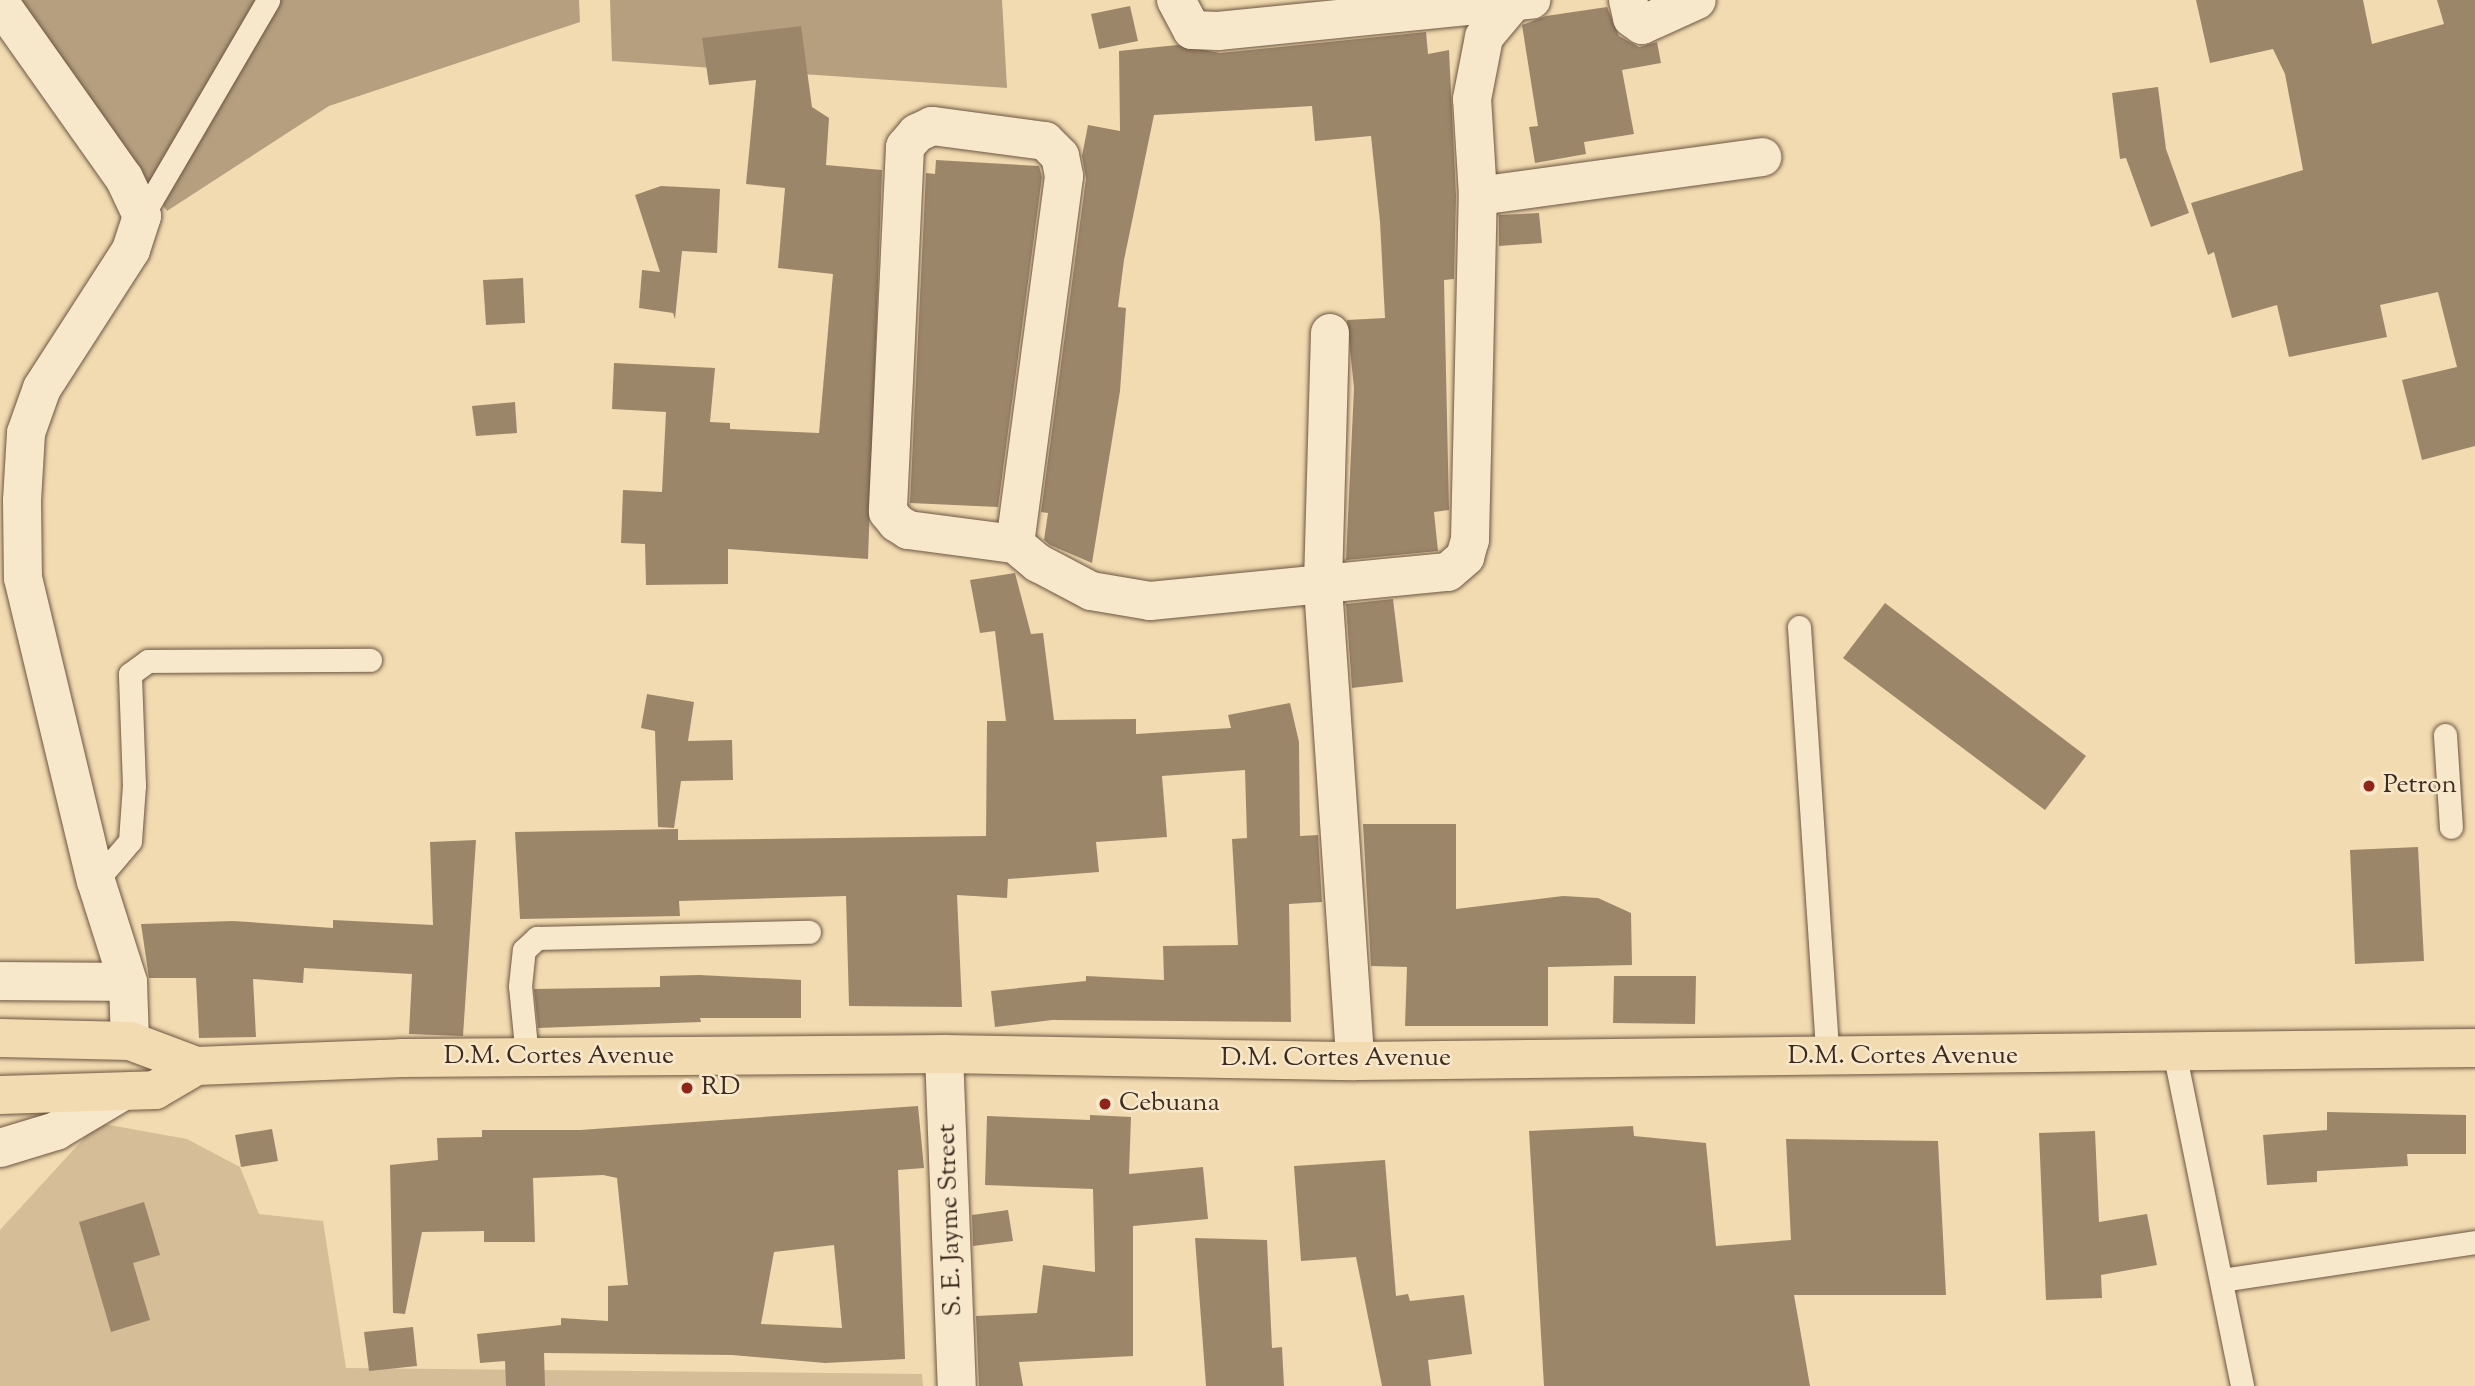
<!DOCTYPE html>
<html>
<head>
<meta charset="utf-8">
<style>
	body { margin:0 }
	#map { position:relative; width:2475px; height:1386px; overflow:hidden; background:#f2dbb0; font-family:"Sorts Mill Goudy",serif }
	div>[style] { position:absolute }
	.green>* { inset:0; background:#d4bd97 }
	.water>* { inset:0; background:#b59f7f }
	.building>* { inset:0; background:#9c866a }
	.roads { filter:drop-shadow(0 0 2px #6c5643) drop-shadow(0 0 2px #6c5643) }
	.lane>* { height:23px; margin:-11.5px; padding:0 11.5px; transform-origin:11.5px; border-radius:11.5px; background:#f7e8cc }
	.street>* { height:38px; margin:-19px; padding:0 19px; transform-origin:19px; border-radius:19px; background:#f7e8cc }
	.secondary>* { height:38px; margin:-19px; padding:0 19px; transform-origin:19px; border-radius:19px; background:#f7e8cc }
	.highway>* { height:38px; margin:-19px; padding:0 19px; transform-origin:19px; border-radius:19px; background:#f2dbb0 }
	.dots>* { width:19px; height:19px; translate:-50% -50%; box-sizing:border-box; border:4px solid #f7e8cc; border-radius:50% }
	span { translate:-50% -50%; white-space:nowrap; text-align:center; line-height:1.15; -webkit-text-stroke:5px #f7e8cc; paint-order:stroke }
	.poi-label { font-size:26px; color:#3f2a1f }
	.left { translate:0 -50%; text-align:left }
	.street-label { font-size:26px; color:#3f2a1f }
</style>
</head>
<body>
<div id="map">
	<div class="green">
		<div style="clip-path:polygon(98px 1123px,187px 1139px,240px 1167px,259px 1214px,323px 1221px,346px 1368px,922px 1374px,923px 1386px,0 1386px,0 1230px)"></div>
	</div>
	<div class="water">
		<div style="clip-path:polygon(14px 0,579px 0,580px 22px,329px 106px,167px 211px)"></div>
		<div style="clip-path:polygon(610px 0,1002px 0,1007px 88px,612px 61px)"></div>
	</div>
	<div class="building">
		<div style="clip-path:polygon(2196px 0,2363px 0,2372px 44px,2444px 24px,2437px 0,2475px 0,2475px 446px,2422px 460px,2402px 380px,2457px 367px,2438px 292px,2380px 305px,2387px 337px,2289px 357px,2277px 305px,2232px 318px,2214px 252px,2208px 255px,2191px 203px,2303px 170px,2285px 74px,2273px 49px,2210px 63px)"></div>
		<div style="clip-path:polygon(1130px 6px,1138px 41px,1099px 49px,1091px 14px)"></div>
		<div style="clip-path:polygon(1607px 7px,1619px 36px,1639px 47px,1657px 42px,1661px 63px,1622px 70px,1634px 134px,1584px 142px,1586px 154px,1535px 163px,1529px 127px,1538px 126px,1522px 25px,1546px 16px)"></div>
		<div style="clip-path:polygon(801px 26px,812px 107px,829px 118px,826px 165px,882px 170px,868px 559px,728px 549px,728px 584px,646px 585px,645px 544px,621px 543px,623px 490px,662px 492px,666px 412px,612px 409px,614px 363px,715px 368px,710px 422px,730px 423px,730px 429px,819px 433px,833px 274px,778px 268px,785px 188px,746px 184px,756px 80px,709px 85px,702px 38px)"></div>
		<div style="clip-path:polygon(1426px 32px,1428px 54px,1449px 50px,1456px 196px,1454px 279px,1444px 280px,1449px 510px,1434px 512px,1438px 551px,1346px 560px,1354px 388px,1347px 320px,1385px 318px,1380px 222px,1371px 136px,1315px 141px,1312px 106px,1154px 115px,1124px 260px,1118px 307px,1126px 308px,1120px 391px,1092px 563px,1050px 545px,1044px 540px,1048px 513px,1041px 512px,1086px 179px,1082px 156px,1088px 125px,1120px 131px,1119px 51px,1177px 45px,1220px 53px)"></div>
		<div style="clip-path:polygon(2158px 87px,2166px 149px,2189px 213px,2151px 227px,2126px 158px,2120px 159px,2112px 93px)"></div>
		<div style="clip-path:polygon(936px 160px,1039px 166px,1042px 177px,998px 507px,910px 503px,926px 173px,935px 174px)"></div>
		<div style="clip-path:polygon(661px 186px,720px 189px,717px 253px,682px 251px,675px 319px,673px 313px,639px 308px,642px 270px,660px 272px,635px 195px)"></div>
		<div style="clip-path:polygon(1539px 213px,1542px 243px,1499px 246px,1499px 215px)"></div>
		<div style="clip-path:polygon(523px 278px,525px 323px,486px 325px,483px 280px)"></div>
		<div style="clip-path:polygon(515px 402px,517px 433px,476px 436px,472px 406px)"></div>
		<div style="clip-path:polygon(1015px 573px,1031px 634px,1043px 633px,1054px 720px,1136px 719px,1136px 734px,1231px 728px,1228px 715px,1290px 703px,1299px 742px,1300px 836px,1318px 835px,1322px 902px,1289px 904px,1291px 1022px,1052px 1020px,995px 1027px,991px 991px,1086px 981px,1086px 976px,1164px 980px,1163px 946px,1238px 945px,1232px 839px,1247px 838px,1245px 770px,1162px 776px,1167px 837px,1096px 842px,1099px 872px,1008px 879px,1007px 898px,957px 895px,962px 1007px,849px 1006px,846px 896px,679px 901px,680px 916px,520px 919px,515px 832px,678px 829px,678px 840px,986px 836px,987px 721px,1006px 721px,995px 631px,980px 633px,970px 580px)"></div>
		<div style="clip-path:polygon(1393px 599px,1403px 682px,1352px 688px,1346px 604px)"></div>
		<div style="clip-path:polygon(1885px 603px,2086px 756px,2045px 810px,1843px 658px)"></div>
		<div style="clip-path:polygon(647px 694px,694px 702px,688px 741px,732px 740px,733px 780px,681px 781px,674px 828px,658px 827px,655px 731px,641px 728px)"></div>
		<div style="clip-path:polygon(1363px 824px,1456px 824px,1456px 909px,1563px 896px,1598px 898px,1631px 913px,1632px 965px,1548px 967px,1548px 1026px,1405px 1026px,1407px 967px,1371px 966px)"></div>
		<div style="clip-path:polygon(476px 840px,463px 1036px,409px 1034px,412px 974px,304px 968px,303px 983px,253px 979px,256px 1037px,199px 1038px,196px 978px,149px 978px,141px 924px,233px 921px,333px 928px,333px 920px,433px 925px,430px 842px)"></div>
		<div style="clip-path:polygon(2418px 847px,2424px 961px,2355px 964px,2350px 850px)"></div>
		<div style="clip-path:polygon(699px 975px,801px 980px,801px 1018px,700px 1018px,701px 1022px,538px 1028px,534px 989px,660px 987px,660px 976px)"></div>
		<div style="clip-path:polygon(1614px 976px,1696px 976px,1695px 1024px,1613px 1023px)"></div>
		<div style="clip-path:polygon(evenodd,918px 1106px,924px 1168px,898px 1170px,905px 1359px,825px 1363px,732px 1355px,544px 1353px,545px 1386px,506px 1386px,505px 1361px,480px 1363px,477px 1334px,561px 1325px,561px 1318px,608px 1321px,608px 1286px,628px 1285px,617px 1178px,603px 1175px,533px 1178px,535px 1242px,484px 1242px,484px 1231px,422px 1232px,405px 1314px,393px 1313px,390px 1165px,438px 1160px,437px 1138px,482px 1137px,482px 1130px,580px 1130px,918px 1106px,834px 1245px,842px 1328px,761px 1324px,774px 1252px,834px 1245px)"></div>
		<div style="clip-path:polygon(2327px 1112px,2466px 1115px,2466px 1154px,2407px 1154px,2408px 1166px,2317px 1171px,2317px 1182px,2267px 1185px,2263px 1135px,2327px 1130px)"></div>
		<div style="clip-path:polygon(1090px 1115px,1131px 1117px,1129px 1174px,1203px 1167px,1208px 1219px,1133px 1226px,1133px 1356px,1019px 1362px,1023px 1386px,979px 1386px,976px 1316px,1037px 1313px,1043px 1265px,1095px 1272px,1093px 1189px,985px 1185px,987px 1116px,1090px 1120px)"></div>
		<div style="clip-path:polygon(1633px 1126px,1634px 1136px,1706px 1143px,1716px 1246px,1791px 1240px,1786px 1139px,1938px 1141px,1946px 1295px,1794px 1295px,1810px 1386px,1544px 1386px,1529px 1131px)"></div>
		<div style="clip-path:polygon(272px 1129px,278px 1161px,241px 1167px,235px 1135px)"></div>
		<div style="clip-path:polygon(2095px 1131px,2099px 1222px,2147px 1214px,2157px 1265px,2101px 1275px,2102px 1298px,2046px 1300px,2039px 1133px)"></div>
		<div style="clip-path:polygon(1385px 1160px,1396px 1296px,1408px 1294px,1410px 1301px,1464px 1295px,1472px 1354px,1428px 1360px,1431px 1386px,1382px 1386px,1356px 1257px,1301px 1261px,1294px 1166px)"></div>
		<div style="clip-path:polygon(144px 1202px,160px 1255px,133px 1263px,150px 1320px,111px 1332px,79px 1222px)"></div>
		<div style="clip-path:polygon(1008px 1210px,1013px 1241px,973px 1246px,972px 1215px)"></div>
		<div style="clip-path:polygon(1195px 1238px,1267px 1240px,1272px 1348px,1282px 1347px,1284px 1386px,1206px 1386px)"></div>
		<div style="clip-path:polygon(413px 1327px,417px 1366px,369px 1371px,364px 1332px)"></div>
	</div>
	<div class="roads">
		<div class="lane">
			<div style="left:142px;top:216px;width:250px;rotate:-59.7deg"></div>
			<div style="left:1799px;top:627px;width:432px;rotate:86.2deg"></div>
			<div style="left:2445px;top:735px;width:92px;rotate:86.3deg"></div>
			<div style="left:96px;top:881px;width:52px;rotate:-49.6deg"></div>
			<div style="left:130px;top:841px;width:56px;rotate:-85.9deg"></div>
			<div style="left:134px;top:785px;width:111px;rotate:-92.1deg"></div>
			<div style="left:130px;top:674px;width:22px;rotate:-36deg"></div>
			<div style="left:148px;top:661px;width:222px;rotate:-0.3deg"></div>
			<div style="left:2175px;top:1056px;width:337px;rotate:78.5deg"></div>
			<div style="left:527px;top:1057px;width:71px;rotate:-95.6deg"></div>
			<div style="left:520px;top:986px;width:36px;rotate:-84deg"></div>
			<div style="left:524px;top:950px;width:18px;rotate:-43deg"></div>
			<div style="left:537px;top:938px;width:272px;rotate:-1.3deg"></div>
			<div style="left:2222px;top:1280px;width:256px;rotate:-8.5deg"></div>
		</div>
		<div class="street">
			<div style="left:1176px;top:0;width:34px;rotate:62deg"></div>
			<div style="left:1192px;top:30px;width:26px;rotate:2deg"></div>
			<div style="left:1218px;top:31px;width:315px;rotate:-5.7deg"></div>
			<div style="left:1628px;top:0;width:18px;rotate:77deg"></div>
			<div style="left:1632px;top:18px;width:12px;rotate:35deg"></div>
			<div style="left:1642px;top:25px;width:60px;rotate:-24.4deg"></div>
			<div style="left:1478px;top:196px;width:287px;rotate:-7.8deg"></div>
			<div style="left:1330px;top:333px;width:254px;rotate:91.6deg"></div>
			<div style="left:1323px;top:587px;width:475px;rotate:86.1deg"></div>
			<div style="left:1015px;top:544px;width:371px;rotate:-82.4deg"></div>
			<div style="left:1064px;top:176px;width:20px;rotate:-101deg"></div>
			<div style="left:1060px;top:156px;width:21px;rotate:-135deg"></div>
			<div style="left:1045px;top:141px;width:114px;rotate:-172.4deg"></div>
			<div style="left:932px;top:126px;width:17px;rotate:155deg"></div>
			<div style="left:917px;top:133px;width:18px;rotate:131deg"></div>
			<div style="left:905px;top:147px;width:365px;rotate:92.7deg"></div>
			<div style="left:888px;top:512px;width:14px;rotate:51deg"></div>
			<div style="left:897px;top:523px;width:13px;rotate:32deg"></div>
			<div style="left:908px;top:530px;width:108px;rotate:7.5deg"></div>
			<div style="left:1015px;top:544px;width:30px;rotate:40deg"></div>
			<div style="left:1038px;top:563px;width:60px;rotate:27.8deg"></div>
			<div style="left:1091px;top:591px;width:60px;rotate:9.6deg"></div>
			<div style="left:1150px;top:601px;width:299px;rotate:-5.6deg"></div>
			<div style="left:1448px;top:572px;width:23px;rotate:-41deg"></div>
			<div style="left:1465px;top:557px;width:18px;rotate:-74deg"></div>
			<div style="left:1470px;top:540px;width:344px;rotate:-88.7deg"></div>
			<div style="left:1478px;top:196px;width:97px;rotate:-93.5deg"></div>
			<div style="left:1472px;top:99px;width:63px;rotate:-79deg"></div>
			<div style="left:1484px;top:37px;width:48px;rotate:-50deg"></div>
			<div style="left:0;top:981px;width:128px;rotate:0.4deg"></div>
			<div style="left:0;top:1148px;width:59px;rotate:-16.9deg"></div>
			<div style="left:56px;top:1131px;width:72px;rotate:-30.8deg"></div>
		</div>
		<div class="secondary">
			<div style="left:0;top:3px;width:214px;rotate:54.7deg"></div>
			<div style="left:124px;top:178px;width:42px;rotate:64.7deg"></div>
			<div style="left:142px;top:216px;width:36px;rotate:108deg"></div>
			<div style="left:131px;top:250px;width:164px;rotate:122.8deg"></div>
			<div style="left:42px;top:388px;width:48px;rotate:109.6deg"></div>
			<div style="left:26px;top:433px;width:68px;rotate:93.4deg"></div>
			<div style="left:22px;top:501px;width:77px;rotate:89.3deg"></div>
			<div style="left:23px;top:578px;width:312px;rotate:76.5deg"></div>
			<div style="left:96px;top:881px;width:106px;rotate:72.4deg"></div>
			<div style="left:128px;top:982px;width:59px;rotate:88.1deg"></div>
			<div style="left:944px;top:1054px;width:332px;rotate:87.8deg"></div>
		</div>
		<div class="highway">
			<div style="left:0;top:1038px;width:130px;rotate:1.3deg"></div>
			<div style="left:130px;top:1041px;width:71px;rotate:20.7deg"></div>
			<div style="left:196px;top:1066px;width:205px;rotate:-2.2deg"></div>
			<div style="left:401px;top:1058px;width:543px;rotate:-0.42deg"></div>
			<div style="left:944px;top:1054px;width:411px;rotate:1deg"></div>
			<div style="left:1355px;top:1061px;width:1120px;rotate:-0.67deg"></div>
			<div style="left:0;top:1095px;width:155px;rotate:-1.8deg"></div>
			<div style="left:155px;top:1090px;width:48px;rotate:-30.3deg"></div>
		</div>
	</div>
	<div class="dots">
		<div style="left:2369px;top:786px;background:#8f2418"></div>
		<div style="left:687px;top:1088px;background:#8f2418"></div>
		<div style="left:1105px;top:1104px;background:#8f2418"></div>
	</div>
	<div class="poi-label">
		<span class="left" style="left:2383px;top:786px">Petron</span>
		<span class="left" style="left:701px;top:1088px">RD</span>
		<span class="left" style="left:1119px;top:1104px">Cebuana</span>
	</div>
	<div class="street-label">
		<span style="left:559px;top:1057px">D.M. Cortes Avenue</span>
		<span style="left:1903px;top:1057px">D.M. Cortes Avenue</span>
		<span style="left:1336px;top:1059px">D.M. Cortes Avenue</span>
		<span style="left:951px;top:1220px;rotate:-92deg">S. E. Jayme Street</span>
	</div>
</div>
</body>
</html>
